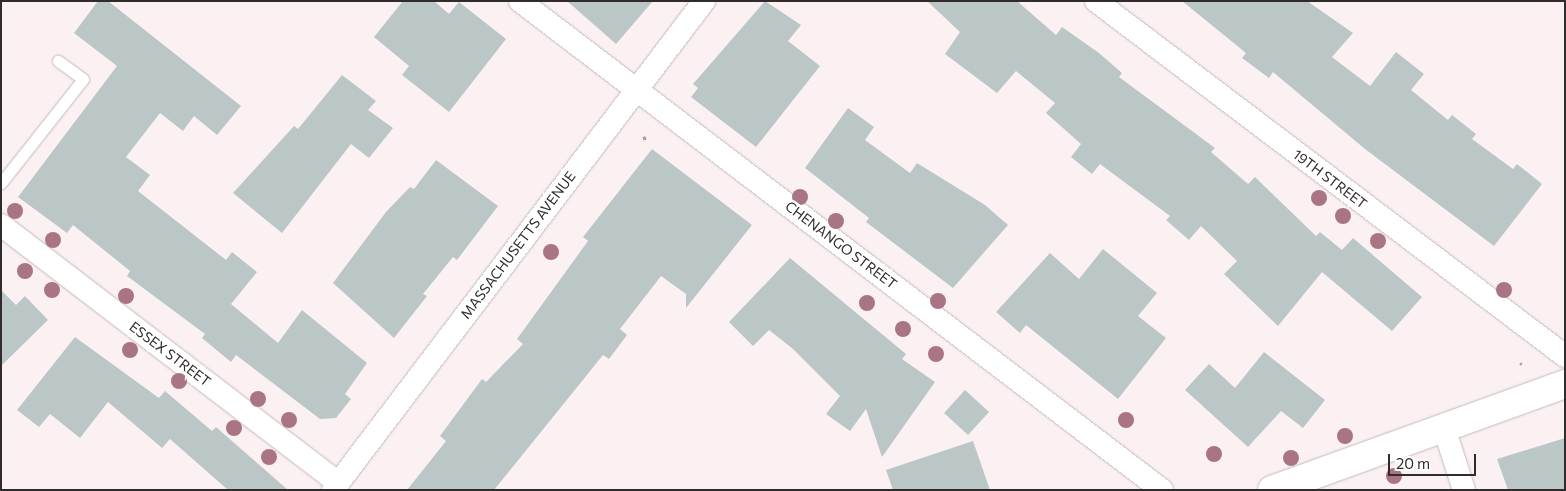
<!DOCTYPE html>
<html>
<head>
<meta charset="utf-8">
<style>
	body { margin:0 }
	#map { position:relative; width:1566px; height:491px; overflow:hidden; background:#fcf1f2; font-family:Commissioner,sans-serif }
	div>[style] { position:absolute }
	.building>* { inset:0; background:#bbc7c6 }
	.path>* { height:3px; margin-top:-1.5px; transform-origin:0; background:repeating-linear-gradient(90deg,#a39b9c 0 4px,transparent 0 8px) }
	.roads { filter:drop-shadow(0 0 1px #c5babb) drop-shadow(0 0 1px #c5babb) }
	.service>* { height:11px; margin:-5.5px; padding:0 5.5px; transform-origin:5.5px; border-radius:5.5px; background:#fff }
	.minor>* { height:22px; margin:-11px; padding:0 11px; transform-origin:11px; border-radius:11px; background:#fff }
	.tertiary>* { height:28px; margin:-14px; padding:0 14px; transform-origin:14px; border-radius:14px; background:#fff }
	.trees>* { width:16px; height:16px; margin:-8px; border-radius:50%; background:#aa7582 }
	span { translate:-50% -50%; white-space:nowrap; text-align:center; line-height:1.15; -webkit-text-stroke:5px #fff; paint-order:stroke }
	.street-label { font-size:14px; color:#302b2c }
	.frame { position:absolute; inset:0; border:2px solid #302b2c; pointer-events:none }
	.scale { position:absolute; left:1388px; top:454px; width:88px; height:22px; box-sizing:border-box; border:2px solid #302b2c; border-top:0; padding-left:6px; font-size:15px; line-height:18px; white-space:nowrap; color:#302b2c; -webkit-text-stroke:4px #fff; paint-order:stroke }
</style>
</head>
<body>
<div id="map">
	<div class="building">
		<div style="clip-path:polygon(98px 1px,108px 1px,241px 106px,217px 135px,194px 116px,183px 131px,160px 113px,126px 157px,150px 175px,138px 191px,226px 260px,232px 252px,257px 272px,231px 304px,278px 343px,302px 310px,367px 363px,345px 394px,351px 399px,336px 418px,320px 419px,236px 355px,231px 362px,202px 338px,205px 334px,127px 276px,130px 271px,73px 225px,67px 233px,18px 197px,117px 66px,74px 33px)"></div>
		<div style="clip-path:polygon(403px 1px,434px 1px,449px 14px,459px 2px,506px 39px,449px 112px,402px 75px,409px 66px,374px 37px)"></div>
		<div style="clip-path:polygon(567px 1px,653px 1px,616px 44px)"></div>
		<div style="clip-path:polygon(765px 1px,801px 25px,788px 41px,820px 66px,756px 147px,691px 97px,698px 88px,693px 84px)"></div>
		<div style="clip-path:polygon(927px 1px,1017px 1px,1056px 35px,1062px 27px,1099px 53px,1122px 73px,1119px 77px,1215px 148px,1211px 152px,1248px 184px,1255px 177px,1316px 236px,1320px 232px,1342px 250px,1353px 238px,1422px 297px,1392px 331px,1322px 272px,1278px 326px,1224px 274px,1237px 261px,1201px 226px,1189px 240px,1166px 220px,1170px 216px,1100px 164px,1092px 174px,1071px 157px,1081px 144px,1046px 113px,1055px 103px,1016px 71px,997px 93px,945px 54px,960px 32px)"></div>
		<div style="clip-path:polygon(1182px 1px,1307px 1px,1353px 33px,1332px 57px,1370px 86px,1396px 52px,1424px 74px,1411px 90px,1448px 120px,1452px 115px,1476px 134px,1472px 139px,1513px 169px,1517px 164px,1542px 184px,1494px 246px,1365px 149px,1273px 72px,1269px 78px,1242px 58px,1246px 53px)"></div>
		<div style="clip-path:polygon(342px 75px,376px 101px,368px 110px,393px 128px,369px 158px,351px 144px,282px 233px,233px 193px,294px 126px,298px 129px)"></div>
		<div style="clip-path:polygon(848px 108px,874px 127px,865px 140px,910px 173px,917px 163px,985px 205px,1008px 225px,953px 288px,866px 222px,869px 218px,805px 168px)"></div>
		<div style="clip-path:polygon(652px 149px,752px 225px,686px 308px,686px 294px,661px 276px,620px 329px,627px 335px,609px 359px,603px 355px,494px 490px,407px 490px,446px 441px,440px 436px,482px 379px,486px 382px,523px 344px,517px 339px,588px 241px,583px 237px)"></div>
		<div style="clip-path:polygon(436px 160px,498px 206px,457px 260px,453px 257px,423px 294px,427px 296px,394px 338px,333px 283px,386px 212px,410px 187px,414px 189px)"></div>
		<div style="clip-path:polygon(1103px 249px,1157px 293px,1138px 316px,1166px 338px,1118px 399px,1026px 325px,1020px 333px,996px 312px,1050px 253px,1079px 279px)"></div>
		<div style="clip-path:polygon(790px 258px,906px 354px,902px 359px,935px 382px,882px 457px,866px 409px,850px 431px,826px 414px,840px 396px,793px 349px,769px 330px,753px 346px,729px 322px)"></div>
		<div style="clip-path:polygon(1px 290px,16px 305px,25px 296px,48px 320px,1px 366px)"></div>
		<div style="clip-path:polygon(75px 337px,159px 398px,165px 391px,212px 431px,216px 427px,288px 490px,228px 490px,170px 439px,162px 448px,108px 402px,80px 438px,50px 414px,39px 427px,17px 410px)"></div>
		<div style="clip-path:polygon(1264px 352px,1325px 400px,1303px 428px,1281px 411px,1248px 447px,1185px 390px,1209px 364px,1235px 388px)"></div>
		<div style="clip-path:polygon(965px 390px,989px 412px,968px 435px,944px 413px)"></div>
		<div style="clip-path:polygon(1565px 438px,1565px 490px,1508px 490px,1497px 459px)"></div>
		<div style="clip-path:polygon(973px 441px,990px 490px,893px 490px,886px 470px)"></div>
	</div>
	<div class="path">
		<div style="left:644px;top:136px;width:4px;rotate:76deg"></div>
		<div style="left:1520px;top:363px;width:2px;rotate:27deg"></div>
	</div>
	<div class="roads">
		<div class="service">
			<div style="left:1px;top:183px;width:132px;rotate:-51.7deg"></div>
			<div style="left:83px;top:79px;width:31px;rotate:-144deg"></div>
		</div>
		<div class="minor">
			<div style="left:520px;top:1px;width:807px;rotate:37.3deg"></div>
			<div style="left:1096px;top:1px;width:588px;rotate:37.12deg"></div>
			<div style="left:1px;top:225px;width:424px;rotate:37.4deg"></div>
			<div style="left:1444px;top:428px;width:65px;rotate:72.1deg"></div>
			<div style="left:333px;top:490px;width:614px;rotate:-52.81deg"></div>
		</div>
		<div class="tertiary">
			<div style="left:1272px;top:490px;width:312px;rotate:-19.9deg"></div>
		</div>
	</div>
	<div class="trees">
		<div style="left:800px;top:197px"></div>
		<div style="left:1319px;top:198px"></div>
		<div style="left:15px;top:211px"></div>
		<div style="left:1343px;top:216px"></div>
		<div style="left:836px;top:221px"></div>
		<div style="left:53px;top:240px"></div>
		<div style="left:1378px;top:241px"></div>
		<div style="left:551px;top:252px"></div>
		<div style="left:25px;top:271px"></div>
		<div style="left:52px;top:290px"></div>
		<div style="left:1504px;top:290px"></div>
		<div style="left:126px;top:296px"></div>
		<div style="left:938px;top:301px"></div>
		<div style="left:867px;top:303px"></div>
		<div style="left:903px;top:329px"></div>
		<div style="left:130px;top:350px"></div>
		<div style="left:936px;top:354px"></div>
		<div style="left:179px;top:381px"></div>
		<div style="left:258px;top:399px"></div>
		<div style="left:289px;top:420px"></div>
		<div style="left:1126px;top:420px"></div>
		<div style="left:234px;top:428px"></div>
		<div style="left:1345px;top:436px"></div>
		<div style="left:1214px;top:454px"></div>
		<div style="left:269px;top:457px"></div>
		<div style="left:1291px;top:458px"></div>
		<div style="left:1394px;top:476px"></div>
	</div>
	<div class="street-label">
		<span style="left:1330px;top:179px;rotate:37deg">19TH STREET</span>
		<span style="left:518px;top:245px;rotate:-53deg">MASSACHUSETTS AVENUE</span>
		<span style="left:841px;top:245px;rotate:37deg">CHENANGO STREET</span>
		<span style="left:170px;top:354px;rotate:37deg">ESSEX STREET</span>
	</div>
	<div class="frame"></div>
	<div class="scale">20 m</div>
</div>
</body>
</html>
